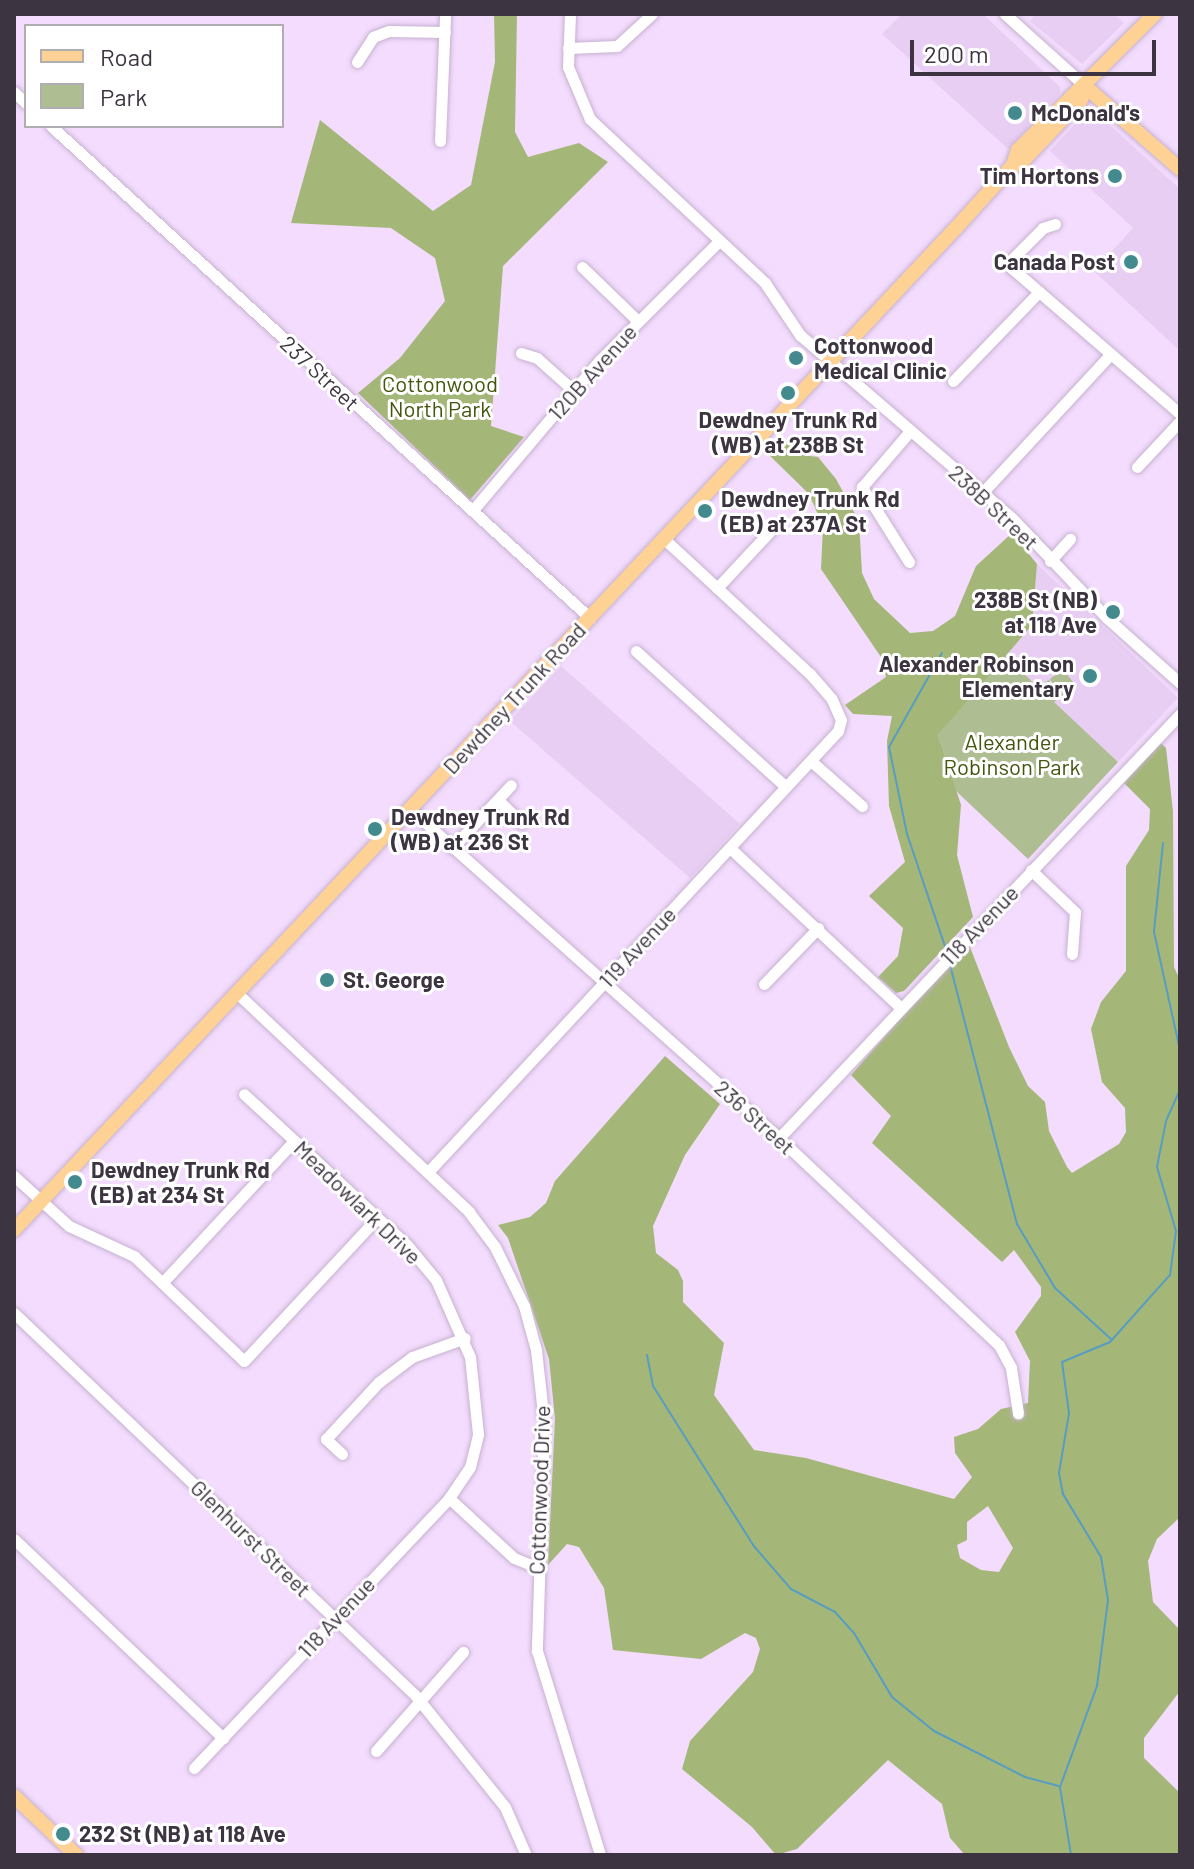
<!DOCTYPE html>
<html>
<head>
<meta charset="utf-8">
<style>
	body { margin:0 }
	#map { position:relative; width:1194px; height:1869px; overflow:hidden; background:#f3dcfd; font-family:Barlow,sans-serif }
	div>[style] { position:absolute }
	.built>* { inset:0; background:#e8cef3 }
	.green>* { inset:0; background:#afbd93 }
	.forest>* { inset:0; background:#a4b778 }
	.stream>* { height:2px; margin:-1px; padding:0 1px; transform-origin:1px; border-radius:1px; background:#589dc1 }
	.roads { filter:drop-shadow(0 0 2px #c7b1d0) drop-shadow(0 0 2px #c7b1d0) }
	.minor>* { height:11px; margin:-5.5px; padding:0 5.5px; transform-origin:5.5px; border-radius:5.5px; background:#fff }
	.major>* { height:14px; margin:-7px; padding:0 7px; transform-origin:7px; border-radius:7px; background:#fed195 }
	.dots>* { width:22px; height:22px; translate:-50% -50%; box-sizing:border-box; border:4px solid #fff; border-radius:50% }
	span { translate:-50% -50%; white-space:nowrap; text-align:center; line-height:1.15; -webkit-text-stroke:6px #fff; paint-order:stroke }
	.poi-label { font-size:22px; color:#3c3440; font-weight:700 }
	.left { translate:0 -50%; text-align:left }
	.right { translate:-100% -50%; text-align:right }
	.street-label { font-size:22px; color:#3c3440 }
	.park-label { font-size:22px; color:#44550d }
	.frame { position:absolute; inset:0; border:16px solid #3c3440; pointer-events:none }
	.legend { position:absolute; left:24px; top:24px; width:260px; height:104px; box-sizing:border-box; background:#fff; border:2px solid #b1aeb3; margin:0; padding:10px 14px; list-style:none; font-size:24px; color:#3c3440 }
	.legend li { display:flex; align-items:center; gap:16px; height:40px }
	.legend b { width:40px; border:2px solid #b1aeb3 }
	.scale { position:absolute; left:910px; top:40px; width:246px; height:36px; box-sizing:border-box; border:4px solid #3c3440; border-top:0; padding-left:10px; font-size:24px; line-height:28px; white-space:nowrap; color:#3c3440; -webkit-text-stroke:6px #fff; paint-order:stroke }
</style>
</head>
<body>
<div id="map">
	<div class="built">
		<div style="clip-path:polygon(902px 14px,983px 14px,1060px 87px,1060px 93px,1008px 149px,882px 34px)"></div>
		<div style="clip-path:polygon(1036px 14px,1114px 14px,1124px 23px,1082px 64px,1030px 21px)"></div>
		<div style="clip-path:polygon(1087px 111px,1094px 111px,1180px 189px,1180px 351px,1094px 271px,1133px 228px,1050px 151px)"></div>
		<div style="clip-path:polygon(1037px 564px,1178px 698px,1118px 762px,1003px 654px,1032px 625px)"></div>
		<div style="clip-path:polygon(561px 666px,740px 824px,690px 878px,510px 721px)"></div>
	</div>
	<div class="green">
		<div style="clip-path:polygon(1003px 654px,1038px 687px,1049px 680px,1057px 691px,1050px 679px,1063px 669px,1076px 686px,1054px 702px,1118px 762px,1028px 859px,956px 791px,938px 735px)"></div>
	</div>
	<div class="forest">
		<div style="clip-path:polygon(494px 14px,517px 14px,515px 132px,528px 157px,579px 143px,608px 162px,503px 266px,491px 426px,524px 437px,470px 500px,358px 393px,400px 358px,445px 301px,435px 258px,391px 228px,291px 223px,320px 120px,433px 211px,471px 185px,495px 62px)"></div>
		<div style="clip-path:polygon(781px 437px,802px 455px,818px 457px,836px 479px,859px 521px,862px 573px,874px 599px,910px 633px,933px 631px,955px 616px,976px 566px,1012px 533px,1037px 564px,1032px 625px,938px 735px,961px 805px,957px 855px,973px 917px,904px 991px,896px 993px,878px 977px,898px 956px,903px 928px,869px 896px,905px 862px,889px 806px,887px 741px,892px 716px,853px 714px,845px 705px,886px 677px,883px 660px,821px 569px,823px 526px,809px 494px,766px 452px)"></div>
		<div style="clip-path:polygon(evenodd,1161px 743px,1166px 748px,1173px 811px,1174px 967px,1180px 980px,1180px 1517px,1157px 1539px,1148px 1561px,1153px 1602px,1180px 1630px,1180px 1691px,1144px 1738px,1144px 1758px,1180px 1793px,1180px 1855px,965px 1855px,950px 1838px,942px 1804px,888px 1760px,797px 1849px,776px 1855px,752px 1827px,682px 1769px,690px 1741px,753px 1672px,760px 1649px,756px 1638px,745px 1633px,701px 1659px,613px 1650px,604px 1588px,579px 1547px,567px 1544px,548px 1565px,555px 1419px,549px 1359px,508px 1238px,498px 1225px,530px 1217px,546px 1203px,555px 1181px,665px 1056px,720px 1104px,685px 1155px,653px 1226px,656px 1253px,678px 1270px,683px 1281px,683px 1302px,724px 1343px,714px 1395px,754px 1450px,806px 1458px,954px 1499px,972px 1477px,955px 1453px,954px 1437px,978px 1429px,1001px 1409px,1028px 1403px,1030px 1361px,1015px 1332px,1041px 1296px,1041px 1287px,1014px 1250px,1002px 1262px,872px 1143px,891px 1116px,851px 1075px,968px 942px,1009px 1047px,1028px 1086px,1045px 1102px,1049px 1131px,1067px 1167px,1072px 1173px,1119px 1144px,1126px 1132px,1125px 1108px,1102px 1082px,1091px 1029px,1101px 1002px,1126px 971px,1126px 866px,1149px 830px,1150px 809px,1124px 783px,1161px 743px,988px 1506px,1013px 1548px,999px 1572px,981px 1570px,960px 1558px,957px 1545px,967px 1540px,967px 1522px,988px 1506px)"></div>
	</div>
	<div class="stream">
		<div style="left:942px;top:653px;width:108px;rotate:119.4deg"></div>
		<div style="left:889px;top:747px;width:89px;rotate:78.3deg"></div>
		<div style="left:907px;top:834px;width:121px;rotate:71.3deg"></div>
		<div style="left:1163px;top:843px;width:89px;rotate:95.8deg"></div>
		<div style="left:1154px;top:932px;width:121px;rotate:77.6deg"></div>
		<div style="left:950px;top:965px;width:268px;rotate:75.5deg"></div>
		<div style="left:1017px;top:1224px;width:74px;rotate:59.3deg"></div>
		<div style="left:1055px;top:1288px;width:76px;rotate:42.3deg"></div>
		<div style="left:647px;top:1355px;width:32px;rotate:79deg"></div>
		<div style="left:653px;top:1386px;width:188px;rotate:57.8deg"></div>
		<div style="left:753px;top:1545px;width:58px;rotate:49.2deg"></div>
		<div style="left:791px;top:1589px;width:50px;rotate:27.6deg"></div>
		<div style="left:835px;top:1612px;width:28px;rotate:48deg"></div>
		<div style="left:854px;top:1633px;width:74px;rotate:59.3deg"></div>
		<div style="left:892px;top:1697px;width:54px;rotate:39deg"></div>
		<div style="left:934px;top:1731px;width:102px;rotate:26.8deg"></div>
		<div style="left:1025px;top:1777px;width:35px;rotate:15deg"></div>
		<div style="left:1071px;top:1855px;width:69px;rotate:-99.2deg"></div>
		<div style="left:1060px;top:1787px;width:108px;rotate:-69.9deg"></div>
		<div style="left:1097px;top:1686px;width:87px;rotate:-82.7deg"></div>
		<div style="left:1108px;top:1600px;width:44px;rotate:-99.2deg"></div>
		<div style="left:1101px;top:1557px;width:74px;rotate:-121.1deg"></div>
		<div style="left:1063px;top:1494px;width:21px;rotate:-101deg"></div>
		<div style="left:1059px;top:1473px;width:61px;rotate:-80.5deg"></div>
		<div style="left:1069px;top:1413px;width:51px;rotate:-97.8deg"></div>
		<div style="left:1062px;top:1362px;width:52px;rotate:-22.6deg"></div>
		<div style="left:1110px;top:1342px;width:90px;rotate:-48.2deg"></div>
		<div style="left:1170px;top:1275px;width:44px;rotate:-82.2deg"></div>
		<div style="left:1176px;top:1231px;width:67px;rotate:-106.5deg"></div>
		<div style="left:1157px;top:1167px;width:47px;rotate:-78.9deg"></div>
		<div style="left:1166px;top:1121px;width:35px;rotate:-66deg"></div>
	</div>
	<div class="roads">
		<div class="minor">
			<div style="left:570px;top:14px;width:53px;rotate:92.2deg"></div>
			<div style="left:568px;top:67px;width:56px;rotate:67.1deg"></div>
			<div style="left:590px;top:119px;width:240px;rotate:43.1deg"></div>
			<div style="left:765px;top:283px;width:63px;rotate:56.1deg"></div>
			<div style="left:800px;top:335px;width:281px;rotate:40.8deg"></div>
			<div style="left:1013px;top:519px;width:137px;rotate:46.5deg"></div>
			<div style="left:1107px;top:618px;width:98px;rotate:41.7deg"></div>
			<div style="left:1005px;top:14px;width:109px;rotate:42deg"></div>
			<div style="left:568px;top:48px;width:49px;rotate:-2.3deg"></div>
			<div style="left:617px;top:46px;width:47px;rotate:-42.4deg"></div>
			<div style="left:357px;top:62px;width:30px;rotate:-57deg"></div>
			<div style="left:373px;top:37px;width:17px;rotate:-21deg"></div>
			<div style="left:389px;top:31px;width:56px;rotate:1deg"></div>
			<div style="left:14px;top:92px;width:16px;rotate:43deg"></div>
			<div style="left:51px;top:126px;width:730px;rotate:42.39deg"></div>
			<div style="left:440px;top:141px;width:127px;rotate:-87.7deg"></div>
			<div style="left:1055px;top:224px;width:13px;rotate:162deg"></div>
			<div style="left:1043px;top:228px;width:51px;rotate:135deg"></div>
			<div style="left:1007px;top:264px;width:229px;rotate:40.9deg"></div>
			<div style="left:582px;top:267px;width:78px;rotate:44deg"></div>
			<div style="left:521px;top:353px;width:17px;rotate:17deg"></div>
			<div style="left:537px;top:358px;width:50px;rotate:41.7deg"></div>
			<div style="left:953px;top:381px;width:124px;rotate:-46deg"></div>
			<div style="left:1137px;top:467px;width:63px;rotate:-46.9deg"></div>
			<div style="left:983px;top:492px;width:188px;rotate:-47.2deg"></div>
			<div style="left:473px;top:510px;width:195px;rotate:-49.8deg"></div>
			<div style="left:599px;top:361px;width:170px;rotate:-45deg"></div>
			<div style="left:1050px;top:561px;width:30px;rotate:-48deg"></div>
			<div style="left:909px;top:562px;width:89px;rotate:-122.1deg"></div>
			<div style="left:862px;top:487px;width:74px;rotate:-49.4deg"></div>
			<div style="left:717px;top:588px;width:79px;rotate:-47deg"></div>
			<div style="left:636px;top:651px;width:202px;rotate:42.2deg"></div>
			<div style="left:811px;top:761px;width:68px;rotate:41.4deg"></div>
			<div style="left:498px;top:800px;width:33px;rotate:44deg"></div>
			<div style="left:410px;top:809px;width:494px;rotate:41.7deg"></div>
			<div style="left:779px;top:1138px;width:302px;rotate:43.3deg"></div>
			<div style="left:999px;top:1345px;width:26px;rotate:62deg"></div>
			<div style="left:1011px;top:1368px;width:46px;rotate:81.2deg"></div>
			<div style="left:452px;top:848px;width:86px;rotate:-46.9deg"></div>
			<div style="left:730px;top:848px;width:233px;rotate:43.1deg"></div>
			<div style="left:1031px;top:870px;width:61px;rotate:43.7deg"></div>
			<div style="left:1075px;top:912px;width:42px;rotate:94.1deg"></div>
			<div style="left:764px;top:984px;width:78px;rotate:-46deg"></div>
			<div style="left:237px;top:993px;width:319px;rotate:43.3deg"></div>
			<div style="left:469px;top:1212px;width:44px;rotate:53.4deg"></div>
			<div style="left:495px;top:1247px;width:66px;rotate:63.8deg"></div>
			<div style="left:524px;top:1306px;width:46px;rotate:74.7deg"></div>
			<div style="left:536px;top:1350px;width:73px;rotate:83.7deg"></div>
			<div style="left:544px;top:1423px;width:228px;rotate:91.8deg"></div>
			<div style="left:537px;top:1651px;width:214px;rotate:72.8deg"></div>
			<div style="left:779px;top:1138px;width:584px;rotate:-46.6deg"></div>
			<div style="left:428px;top:1172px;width:602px;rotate:-47.09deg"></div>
			<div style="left:838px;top:731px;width:11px;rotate:-75deg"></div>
			<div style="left:841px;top:720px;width:24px;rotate:-114deg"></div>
			<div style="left:831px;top:698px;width:32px;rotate:-131deg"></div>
			<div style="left:810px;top:674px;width:199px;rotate:-137.2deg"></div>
			<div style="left:14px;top:1176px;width:74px;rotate:42.3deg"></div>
			<div style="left:69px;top:1226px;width:72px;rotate:24.8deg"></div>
			<div style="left:134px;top:1256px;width:152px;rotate:43.7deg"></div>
			<div style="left:244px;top:1361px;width:195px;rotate:-47.1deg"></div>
			<div style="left:163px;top:1282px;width:192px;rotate:-47.1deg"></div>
			<div style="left:14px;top:1313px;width:554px;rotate:43.61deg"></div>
			<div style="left:415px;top:1695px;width:144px;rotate:51.2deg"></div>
			<div style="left:505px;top:1807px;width:52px;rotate:66.4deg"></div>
			<div style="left:342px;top:1454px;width:22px;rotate:-137deg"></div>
			<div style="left:326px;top:1439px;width:78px;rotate:-47.1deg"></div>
			<div style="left:379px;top:1382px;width:41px;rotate:-37.1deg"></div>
			<div style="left:412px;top:1357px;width:56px;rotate:-19.7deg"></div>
			<div style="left:449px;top:1498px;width:88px;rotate:42.7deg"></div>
			<div style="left:514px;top:1558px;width:24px;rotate:22deg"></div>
			<div style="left:14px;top:1539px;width:289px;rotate:43.6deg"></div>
			<div style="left:376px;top:1751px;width:132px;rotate:-48.7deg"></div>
			<div style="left:194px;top:1768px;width:371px;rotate:-46.6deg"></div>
			<div style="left:449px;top:1498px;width:37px;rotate:-56deg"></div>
			<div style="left:470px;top:1467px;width:34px;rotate:-76deg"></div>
			<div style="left:478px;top:1434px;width:77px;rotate:-95.9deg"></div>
			<div style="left:470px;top:1357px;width:84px;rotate:-113.8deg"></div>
			<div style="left:436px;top:1280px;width:45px;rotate:-129.6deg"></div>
			<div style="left:407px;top:1245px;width:222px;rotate:-137.2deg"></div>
		</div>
		<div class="major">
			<div style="left:1086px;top:87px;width:125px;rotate:41.1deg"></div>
			<div style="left:1013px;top:165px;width:7px;rotate:-8deg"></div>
			<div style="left:1020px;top:164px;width:88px;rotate:-46.4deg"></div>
			<div style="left:1081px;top:100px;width:14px;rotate:-69deg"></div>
			<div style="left:14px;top:1230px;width:1375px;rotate:-46.77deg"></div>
			<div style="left:956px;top:228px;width:85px;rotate:-47.9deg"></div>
			<div style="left:1013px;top:165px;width:16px;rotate:-72deg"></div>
			<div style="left:1018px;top:150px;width:193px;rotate:-44.8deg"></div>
			<div style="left:14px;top:1796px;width:86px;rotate:43.6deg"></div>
		</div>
	</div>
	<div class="dots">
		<div style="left:1015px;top:113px;background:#428a8d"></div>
		<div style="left:1115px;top:176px;background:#428a8d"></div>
		<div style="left:1131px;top:262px;background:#428a8d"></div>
		<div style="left:796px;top:358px;background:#428a8d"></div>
		<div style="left:788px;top:393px;background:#428a8d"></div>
		<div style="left:705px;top:511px;background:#428a8d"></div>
		<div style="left:1113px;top:612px;background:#428a8d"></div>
		<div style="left:1090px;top:676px;background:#428a8d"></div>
		<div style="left:375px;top:829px;background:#428a8d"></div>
		<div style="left:327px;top:980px;background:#428a8d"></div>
		<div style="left:75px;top:1182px;background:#428a8d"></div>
		<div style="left:63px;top:1834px;background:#428a8d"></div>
	</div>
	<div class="poi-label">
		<span class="left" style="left:1031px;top:113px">McDonald's</span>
		<span class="right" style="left:1099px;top:176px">Tim Hortons</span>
		<span class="right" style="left:1115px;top:262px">Canada Post</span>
		<span class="left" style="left:814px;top:358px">Cottonwood<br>Medical Clinic</span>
		<span style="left:788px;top:432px">Dewdney Trunk Rd<br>(WB) at 238B St</span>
		<span class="left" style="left:721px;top:511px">Dewdney Trunk Rd<br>(EB) at 237A St</span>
		<span class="right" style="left:1097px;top:612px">238B St (NB)<br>at 118 Ave</span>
		<span class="right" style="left:1074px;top:676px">Alexander Robinson<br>Elementary</span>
		<span class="left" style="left:391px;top:829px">Dewdney Trunk Rd<br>(WB) at 236 St</span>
		<span class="left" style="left:343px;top:980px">St. George</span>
		<span class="left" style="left:91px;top:1182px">Dewdney Trunk Rd<br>(EB) at 234 St</span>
		<span class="left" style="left:79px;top:1834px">232 St (NB) at 118 Ave</span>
	</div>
	<div class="street-label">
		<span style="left:592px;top:372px;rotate:-48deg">120B Avenue</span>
		<span style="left:320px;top:373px;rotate:43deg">237 Street</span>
		<span style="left:994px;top:507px;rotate:43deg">238B Street</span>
		<span style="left:514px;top:698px;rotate:-47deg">Dewdney Trunk Road</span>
		<span style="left:979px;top:925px;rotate:-46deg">118 Avenue</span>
		<span style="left:637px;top:947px;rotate:-47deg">119 Avenue</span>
		<span style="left:755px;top:1117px;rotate:42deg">236 Street</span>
		<span style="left:358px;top:1202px;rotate:44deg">Meadowlark Drive</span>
		<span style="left:539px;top:1490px;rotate:-88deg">Cottonwood Drive</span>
		<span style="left:251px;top:1538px;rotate:44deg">Glenhurst Street</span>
		<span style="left:336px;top:1617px;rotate:-47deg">118 Avenue</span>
	</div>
	<div class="park-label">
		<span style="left:440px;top:396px">Cottonwood<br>North Park</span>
		<span style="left:1012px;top:754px">Alexander<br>Robinson Park</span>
	</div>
	<div class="frame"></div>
	<ul class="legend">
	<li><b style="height:10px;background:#fed195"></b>Road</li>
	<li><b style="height:22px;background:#afbd93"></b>Park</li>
	</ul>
	<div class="scale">200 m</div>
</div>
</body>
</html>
